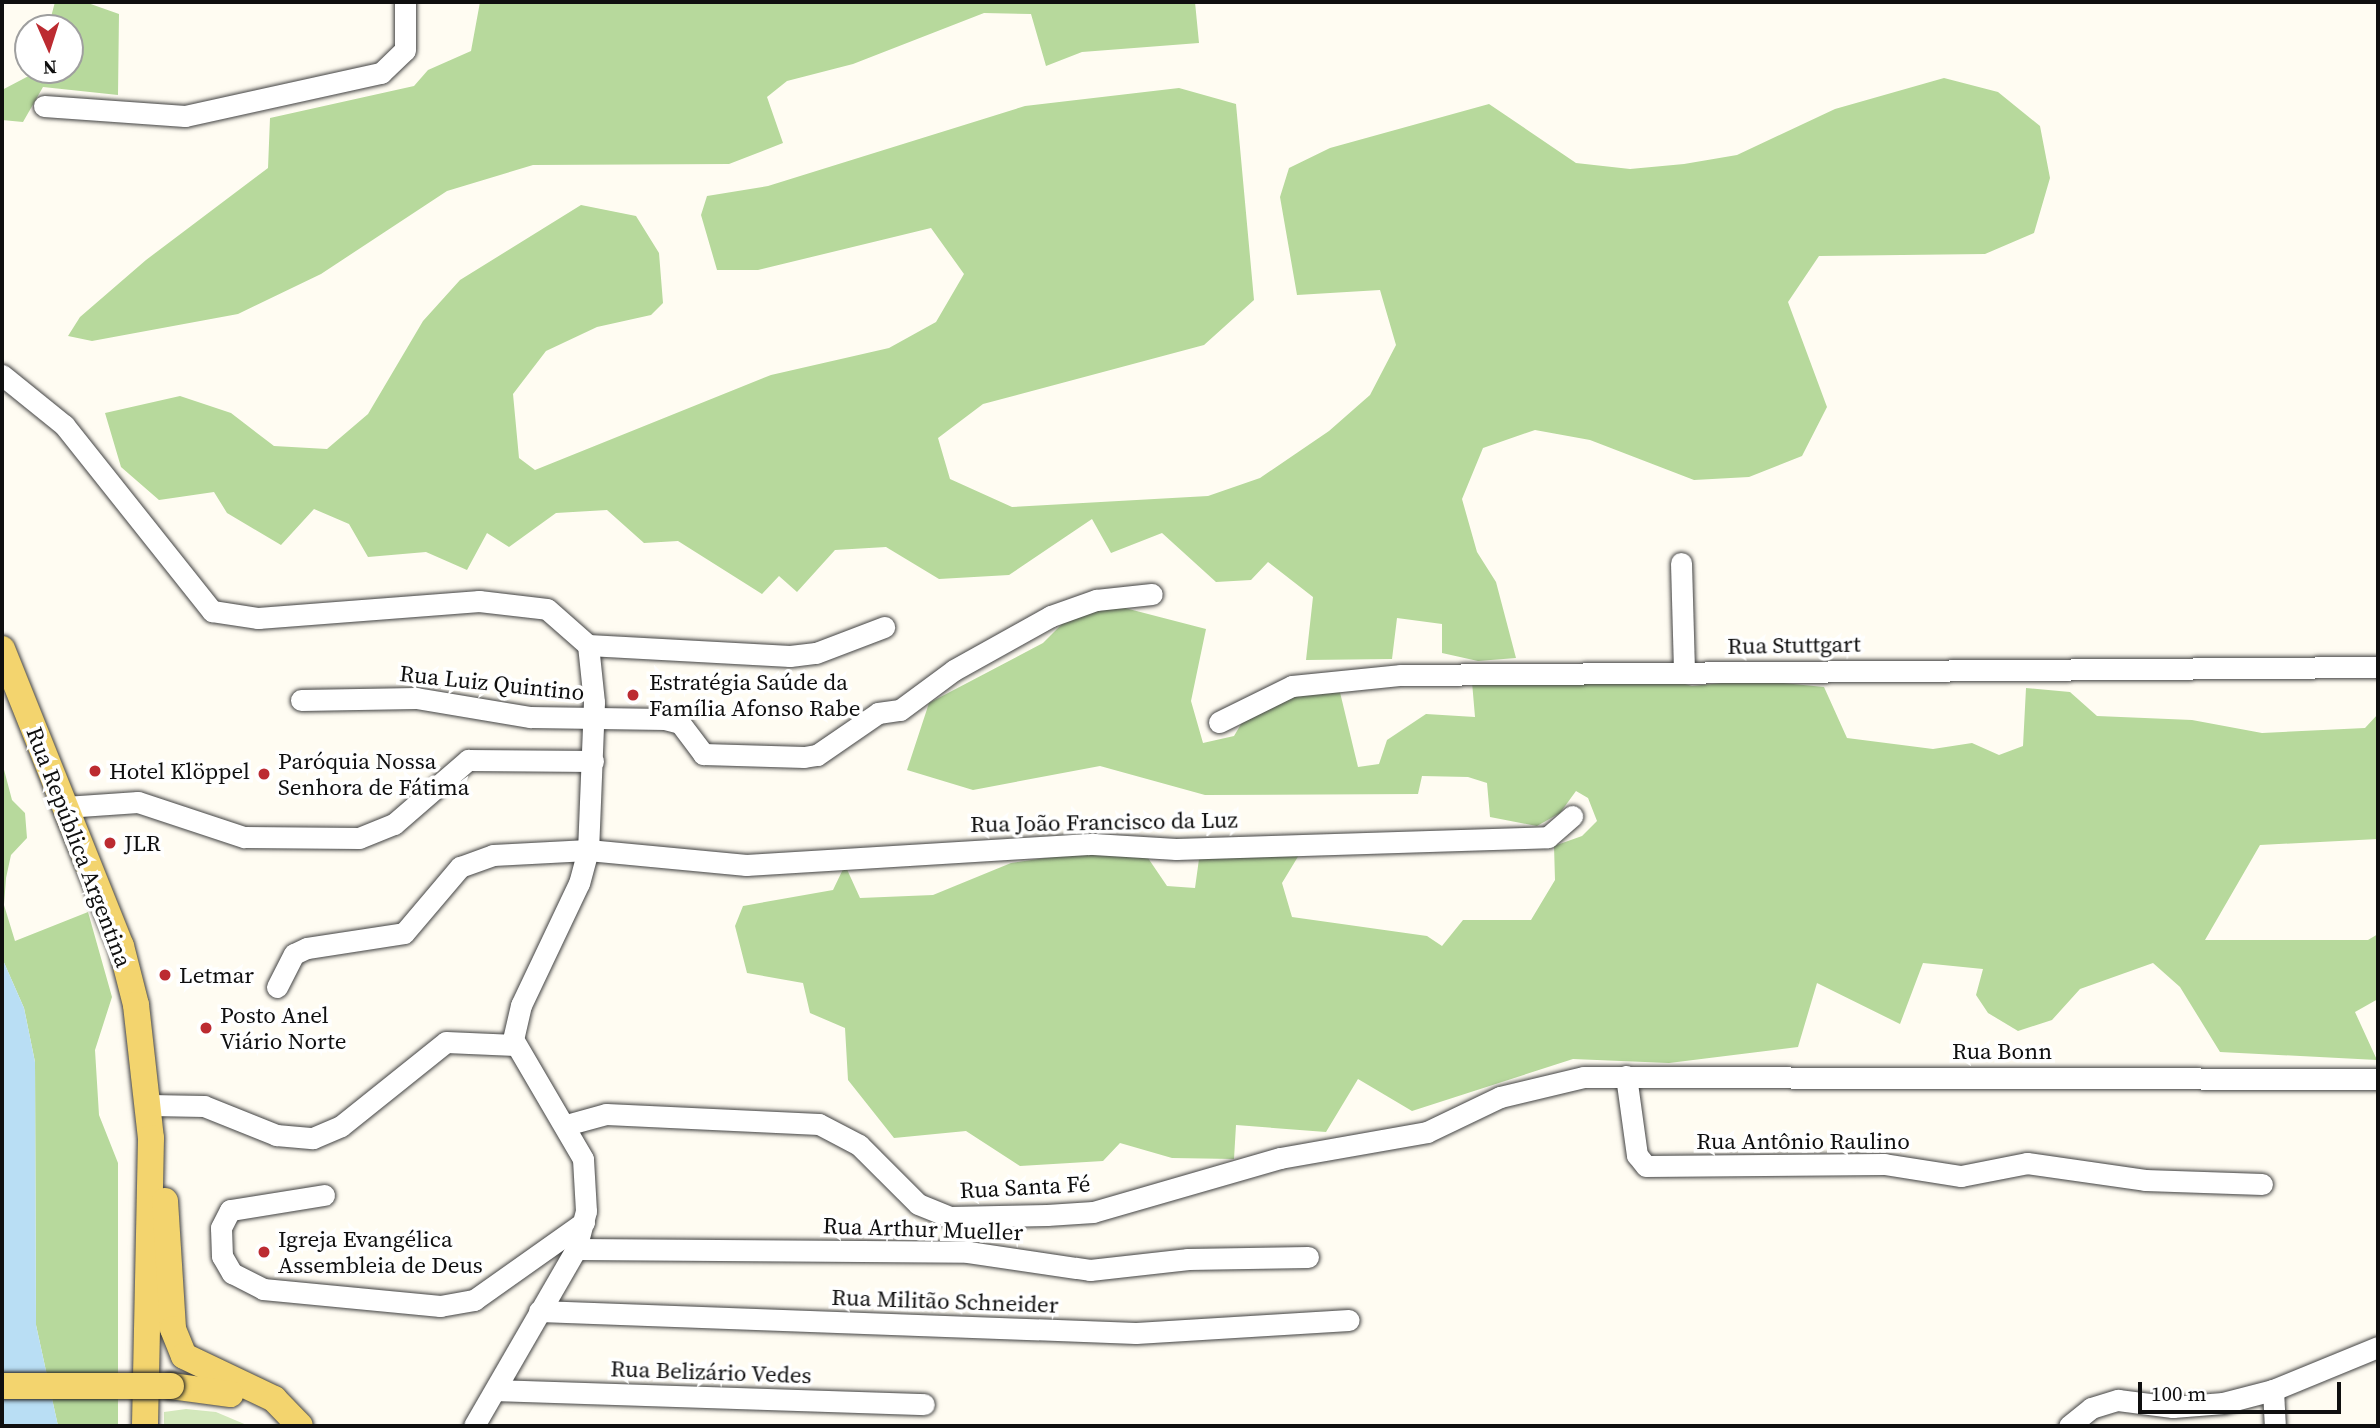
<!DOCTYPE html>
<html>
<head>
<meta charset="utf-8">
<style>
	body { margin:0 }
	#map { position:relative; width:2380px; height:1428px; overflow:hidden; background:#fffcf2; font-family:"Source Serif 4",serif }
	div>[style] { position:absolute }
	.green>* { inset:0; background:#d3e8bc }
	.forest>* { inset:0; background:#b7d99c }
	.water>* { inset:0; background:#b9def4 }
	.roads { filter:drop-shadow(0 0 2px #424242) drop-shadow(0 0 2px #424242) }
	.minor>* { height:21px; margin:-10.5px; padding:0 10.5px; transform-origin:10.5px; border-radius:10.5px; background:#fff }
	.major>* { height:26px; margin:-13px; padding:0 13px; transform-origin:13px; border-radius:13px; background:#f3d46e }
	.bridges { filter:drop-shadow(0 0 2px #202020) drop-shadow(0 0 2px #202020) }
	.major-bridge>* { height:26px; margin:-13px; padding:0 13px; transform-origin:13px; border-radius:13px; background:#f3d46e }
	.dots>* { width:19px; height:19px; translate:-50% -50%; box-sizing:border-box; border:4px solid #fff; border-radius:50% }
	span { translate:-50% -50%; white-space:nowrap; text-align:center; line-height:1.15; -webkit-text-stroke:7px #fff; paint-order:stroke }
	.street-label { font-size:23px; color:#0f0f0f }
	.poi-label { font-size:23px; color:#0f0f0f }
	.left { translate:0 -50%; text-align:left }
	.frame { position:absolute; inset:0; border:4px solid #0f0f0f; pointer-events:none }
	.north { position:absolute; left:14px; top:14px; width:70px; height:70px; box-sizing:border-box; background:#fff; border:2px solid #9f9f9f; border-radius:50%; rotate:177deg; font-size:19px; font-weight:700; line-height:28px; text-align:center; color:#0f0f0f }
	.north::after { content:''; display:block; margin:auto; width:24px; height:32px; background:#bc2b31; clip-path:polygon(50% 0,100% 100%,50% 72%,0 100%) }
	.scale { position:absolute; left:2138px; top:1382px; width:203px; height:32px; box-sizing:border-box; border:4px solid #0f0f0f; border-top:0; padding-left:9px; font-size:21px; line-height:24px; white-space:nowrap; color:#0f0f0f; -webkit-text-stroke:5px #fff; paint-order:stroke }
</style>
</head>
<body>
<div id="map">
	<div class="green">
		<div style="clip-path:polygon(186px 1409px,216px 1412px,249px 1426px,164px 1426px,164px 1412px)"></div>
	</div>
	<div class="forest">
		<div style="clip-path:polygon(55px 2px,85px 2px,119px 14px,118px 95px,43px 87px,23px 122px,2px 120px,2px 90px,40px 70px,70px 70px,70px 28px,48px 28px)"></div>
		<div style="clip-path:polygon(480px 2px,1195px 2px,1199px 43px,1082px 52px,1046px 66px,1031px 14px,984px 13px,853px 64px,787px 81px,767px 97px,783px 143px,729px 164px,533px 165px,447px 191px,321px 274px,238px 314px,92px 341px,68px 336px,80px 317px,146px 260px,268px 168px,270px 118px,414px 86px,428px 70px,471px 51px)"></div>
		<div style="clip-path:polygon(1944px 78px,1998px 92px,2040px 126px,2050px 178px,2034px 233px,1985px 254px,1819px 256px,1788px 302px,1827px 407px,1802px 456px,1749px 477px,1694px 480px,1590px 440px,1535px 430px,1483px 448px,1462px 499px,1477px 552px,1496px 582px,1516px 658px,1478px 661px,1442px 653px,1442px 624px,1397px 618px,1392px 659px,1306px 660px,1313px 597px,1268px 562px,1251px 580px,1216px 582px,1162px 533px,1111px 553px,1092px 519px,1009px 575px,939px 579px,886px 547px,835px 550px,797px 592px,779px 576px,762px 594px,678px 541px,644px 543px,607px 510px,556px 513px,509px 547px,487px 533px,467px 570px,426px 552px,368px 557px,349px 524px,314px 509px,281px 545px,227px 513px,214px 492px,159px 500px,121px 467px,105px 413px,180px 396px,231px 413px,274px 446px,327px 449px,368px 414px,423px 321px,460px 280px,581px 205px,636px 216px,659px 253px,663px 303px,651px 315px,597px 327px,546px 351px,513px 394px,519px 458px,535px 470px,771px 375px,889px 348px,936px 322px,964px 274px,931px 228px,758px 270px,717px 270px,701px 215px,707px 196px,768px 186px,1025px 106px,1179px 88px,1236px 104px,1254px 300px,1204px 345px,983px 404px,938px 438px,950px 479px,1012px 507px,1208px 496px,1260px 478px,1329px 431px,1370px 395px,1396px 345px,1380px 290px,1297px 295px,1280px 197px,1289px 168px,1330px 148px,1489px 104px,1576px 163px,1630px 169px,1684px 164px,1737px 155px,1835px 109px)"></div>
		<div style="clip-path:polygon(1121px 607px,1206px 629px,1191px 701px,1203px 743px,1234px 736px,1247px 714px,1293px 690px,1338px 684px,1358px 767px,1379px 764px,1387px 740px,1426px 714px,1475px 717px,1472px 682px,1657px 676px,1692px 686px,1752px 680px,1824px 687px,1847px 738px,1933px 749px,1972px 743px,1999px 755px,2023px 746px,2026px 688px,2070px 692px,2097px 716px,2192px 720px,2262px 733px,2365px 728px,2378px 714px,2378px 839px,2260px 845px,2205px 940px,2368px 940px,2378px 934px,2378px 999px,2355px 1012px,2377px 1060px,2220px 1052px,2180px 987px,2153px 963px,2080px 989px,2052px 1020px,2018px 1031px,1988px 1013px,1976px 995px,1983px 969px,1923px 963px,1900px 1024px,1817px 983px,1798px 1047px,1669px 1063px,1573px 1059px,1412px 1111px,1358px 1079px,1326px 1132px,1236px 1125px,1234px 1159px,1172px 1158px,1120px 1143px,1103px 1161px,1020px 1166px,966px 1131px,894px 1138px,848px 1080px,845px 1028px,810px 1013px,803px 983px,747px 973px,735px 926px,743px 906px,833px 890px,845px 865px,860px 898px,933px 895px,1011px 863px,1087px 852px,1148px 858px,1167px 886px,1195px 888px,1199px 859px,1302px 850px,1282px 883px,1292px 917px,1427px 936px,1442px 946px,1463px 920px,1531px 920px,1555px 880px,1554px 846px,1582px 836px,1597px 821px,1588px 798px,1576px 791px,1560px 813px,1537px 826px,1490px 817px,1487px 783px,1468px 777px,1422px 776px,1418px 794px,1205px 795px,1100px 766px,973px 790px,907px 770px,929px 703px,1043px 643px,1074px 612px)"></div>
		<div style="clip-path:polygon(2px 762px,12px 800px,25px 813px,27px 838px,11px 855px,6px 878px,4px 905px,15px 941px,88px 912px,112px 997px,95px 1050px,99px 1115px,118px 1163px,118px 1426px,58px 1426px,36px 1325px,35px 1062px,24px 1008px,2px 958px)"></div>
	</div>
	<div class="water">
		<div style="clip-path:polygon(2px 958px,24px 1008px,35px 1062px,36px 1325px,58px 1426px,2px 1426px)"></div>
	</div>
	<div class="roads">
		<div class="minor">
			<div style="left:44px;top:106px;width:141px;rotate:4.1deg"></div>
			<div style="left:185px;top:116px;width:201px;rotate:-12.4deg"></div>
			<div style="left:381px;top:73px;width:33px;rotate:-44deg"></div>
			<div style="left:405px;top:50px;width:48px;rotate:-90deg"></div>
			<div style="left:2px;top:375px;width:80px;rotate:38.9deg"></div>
			<div style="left:64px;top:425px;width:238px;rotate:51.5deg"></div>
			<div style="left:212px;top:611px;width:47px;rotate:8.7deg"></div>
			<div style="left:258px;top:618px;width:222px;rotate:-4.4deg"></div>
			<div style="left:479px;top:601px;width:68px;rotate:6.7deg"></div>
			<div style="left:547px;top:609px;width:55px;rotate:41.3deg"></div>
			<div style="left:588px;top:645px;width:57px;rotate:84deg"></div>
			<div style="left:594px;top:702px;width:148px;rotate:92.3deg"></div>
			<div style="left:588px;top:850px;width:34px;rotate:105deg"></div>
			<div style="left:579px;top:883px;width:135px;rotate:115.4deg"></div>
			<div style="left:521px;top:1005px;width:35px;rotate:103deg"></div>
			<div style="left:513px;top:1039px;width:139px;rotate:59.7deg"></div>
			<div style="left:583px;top:1159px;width:52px;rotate:86.7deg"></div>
			<div style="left:586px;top:1211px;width:39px;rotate:105deg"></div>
			<div style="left:576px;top:1249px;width:204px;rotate:120deg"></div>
			<div style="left:1681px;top:563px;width:109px;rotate:88.4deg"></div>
			<div style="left:588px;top:645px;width:202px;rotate:3.1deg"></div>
			<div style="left:790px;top:656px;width:26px;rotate:-7deg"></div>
			<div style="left:816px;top:653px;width:73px;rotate:-20.9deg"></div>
			<div style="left:301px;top:700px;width:115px;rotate:-1deg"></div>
			<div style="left:416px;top:698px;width:116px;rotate:9.5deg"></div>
			<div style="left:530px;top:717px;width:135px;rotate:0.8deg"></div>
			<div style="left:665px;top:719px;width:16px;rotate:15deg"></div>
			<div style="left:680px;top:723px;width:39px;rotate:53deg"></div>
			<div style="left:703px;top:754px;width:101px;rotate:1.7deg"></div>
			<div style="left:804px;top:757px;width:13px;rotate:-9deg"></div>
			<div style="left:817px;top:755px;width:74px;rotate:-34.5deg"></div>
			<div style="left:878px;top:713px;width:22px;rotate:-8deg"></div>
			<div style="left:900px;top:710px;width:67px;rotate:-36.5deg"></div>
			<div style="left:954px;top:670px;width:111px;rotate:-29.1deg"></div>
			<div style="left:1051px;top:616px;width:48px;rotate:-19.6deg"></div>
			<div style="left:1096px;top:600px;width:56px;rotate:-6.1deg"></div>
			<div style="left:1219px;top:722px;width:81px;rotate:-26.3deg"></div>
			<div style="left:1292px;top:686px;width:110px;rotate:-5.8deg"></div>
			<div style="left:1401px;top:675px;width:977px;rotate:-0.47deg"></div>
			<div style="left:65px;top:807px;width:73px;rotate:-3.9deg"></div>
			<div style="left:138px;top:802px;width:112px;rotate:18.3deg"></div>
			<div style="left:244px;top:837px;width:115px;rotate:0.5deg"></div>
			<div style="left:359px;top:838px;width:38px;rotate:-22deg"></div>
			<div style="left:394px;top:824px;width:98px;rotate:-40.9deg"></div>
			<div style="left:468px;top:760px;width:125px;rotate:0.5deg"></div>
			<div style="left:277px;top:987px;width:37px;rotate:-63deg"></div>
			<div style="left:294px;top:954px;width:14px;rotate:-25deg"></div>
			<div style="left:307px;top:948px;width:98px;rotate:-8.8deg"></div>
			<div style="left:404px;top:933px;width:87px;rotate:-49.7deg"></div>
			<div style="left:460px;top:867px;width:35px;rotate:-20deg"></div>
			<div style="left:493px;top:855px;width:95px;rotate:-3deg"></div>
			<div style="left:588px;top:850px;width:159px;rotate:5.4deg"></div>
			<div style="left:746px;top:865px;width:348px;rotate:-3.5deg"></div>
			<div style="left:1093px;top:844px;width:83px;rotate:3.4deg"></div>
			<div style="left:1176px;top:849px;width:372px;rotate:-1.8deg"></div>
			<div style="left:1548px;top:837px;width:32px;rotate:-41deg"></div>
			<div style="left:1626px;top:1076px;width:80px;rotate:82.1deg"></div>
			<div style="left:1637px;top:1155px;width:14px;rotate:51deg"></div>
			<div style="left:1646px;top:1166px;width:238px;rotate:-0.5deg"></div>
			<div style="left:1884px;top:1164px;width:78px;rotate:8.9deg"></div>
			<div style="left:1961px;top:1176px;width:67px;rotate:-11.1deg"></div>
			<div style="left:2027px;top:1163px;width:119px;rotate:8.2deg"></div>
			<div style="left:2145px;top:1180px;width:117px;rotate:2deg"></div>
			<div style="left:150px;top:1105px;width:54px;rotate:1.1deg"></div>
			<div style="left:204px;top:1106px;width:78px;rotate:21.9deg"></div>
			<div style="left:276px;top:1135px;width:37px;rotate:5deg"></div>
			<div style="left:313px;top:1138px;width:30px;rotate:-23deg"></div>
			<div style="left:341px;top:1126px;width:134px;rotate:-38.7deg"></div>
			<div style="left:446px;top:1042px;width:69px;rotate:2.5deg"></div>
			<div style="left:566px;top:1125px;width:41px;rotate:-15.4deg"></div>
			<div style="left:606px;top:1114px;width:213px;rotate:2.7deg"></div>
			<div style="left:819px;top:1124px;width:45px;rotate:27.7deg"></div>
			<div style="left:859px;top:1145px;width:83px;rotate:45deg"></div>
			<div style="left:918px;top:1204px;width:35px;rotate:22deg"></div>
			<div style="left:950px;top:1217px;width:97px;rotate:-1.2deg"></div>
			<div style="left:1047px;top:1215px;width:46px;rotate:-3.7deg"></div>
			<div style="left:1093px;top:1212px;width:195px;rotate:-16.1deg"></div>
			<div style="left:1280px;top:1158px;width:149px;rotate:-10deg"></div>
			<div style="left:1427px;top:1132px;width:81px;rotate:-25.6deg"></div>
			<div style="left:1500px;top:1097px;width:86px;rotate:-13.4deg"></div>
			<div style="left:1584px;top:1077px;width:794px;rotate:0.14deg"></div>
			<div style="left:324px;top:1195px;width:95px;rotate:170.9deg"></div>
			<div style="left:230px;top:1210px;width:20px;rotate:117deg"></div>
			<div style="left:221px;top:1228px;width:28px;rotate:88deg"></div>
			<div style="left:222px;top:1256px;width:20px;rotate:60deg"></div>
			<div style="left:232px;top:1273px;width:35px;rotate:27deg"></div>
			<div style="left:263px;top:1289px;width:178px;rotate:5.5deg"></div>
			<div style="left:440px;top:1306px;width:35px;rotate:-10deg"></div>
			<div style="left:474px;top:1300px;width:135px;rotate:-35.3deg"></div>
			<div style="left:576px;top:1249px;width:392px;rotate:0.4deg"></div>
			<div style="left:968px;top:1252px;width:123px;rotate:8.4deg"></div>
			<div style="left:1090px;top:1270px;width:99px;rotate:-6.4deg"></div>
			<div style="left:1188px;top:1259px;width:120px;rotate:-1deg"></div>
			<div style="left:539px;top:1311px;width:597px;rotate:2.11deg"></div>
			<div style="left:1136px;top:1333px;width:213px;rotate:-3.5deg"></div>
			<div style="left:496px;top:1390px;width:428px;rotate:1.9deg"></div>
			<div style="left:2273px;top:1390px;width:36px;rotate:87deg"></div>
			<div style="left:2069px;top:1426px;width:28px;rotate:-39deg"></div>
			<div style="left:2091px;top:1408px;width:28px;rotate:-17deg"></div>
			<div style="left:2118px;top:1400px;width:55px;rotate:7.3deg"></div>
			<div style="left:2173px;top:1407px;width:50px;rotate:-4.6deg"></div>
			<div style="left:2223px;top:1403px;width:52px;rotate:-14.6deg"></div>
			<div style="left:2273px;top:1390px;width:113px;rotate:-22.3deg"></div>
		</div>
		<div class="major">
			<div style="left:2px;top:649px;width:320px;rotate:68.2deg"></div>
			<div style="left:121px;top:946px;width:61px;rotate:75.7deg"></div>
			<div style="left:136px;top:1005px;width:134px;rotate:83.6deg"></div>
			<div style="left:151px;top:1138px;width:288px;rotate:91.2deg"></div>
			<div style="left:165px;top:1201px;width:128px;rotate:86.4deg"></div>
			<div style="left:173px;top:1329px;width:29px;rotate:68deg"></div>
			<div style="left:184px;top:1356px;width:100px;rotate:25.5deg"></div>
			<div style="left:274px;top:1399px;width:37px;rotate:46deg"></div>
			<div style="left:171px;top:1386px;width:60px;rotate:7.7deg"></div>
		</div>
	</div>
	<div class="bridges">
		<div class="major-bridge">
			<div style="left:2px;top:1386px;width:169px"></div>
		</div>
	</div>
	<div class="dots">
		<div style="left:633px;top:695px;background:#bc2b31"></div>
		<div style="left:95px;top:771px;background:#bc2b31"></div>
		<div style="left:264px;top:774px;background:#bc2b31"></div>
		<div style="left:110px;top:843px;background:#bc2b31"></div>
		<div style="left:165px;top:975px;background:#bc2b31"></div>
		<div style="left:206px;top:1028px;background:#bc2b31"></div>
		<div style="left:264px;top:1252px;background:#bc2b31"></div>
	</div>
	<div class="street-label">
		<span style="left:1794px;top:645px;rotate:-1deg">Rua Stuttgart</span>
		<span style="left:492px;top:683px;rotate:6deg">Rua Luiz Quintino</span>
		<span style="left:1104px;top:822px;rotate:-1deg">Rua João Francisco da Luz</span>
		<span style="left:79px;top:847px;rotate:69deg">Rua República Argentina</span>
		<span style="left:2002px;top:1051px">Rua Bonn</span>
		<span style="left:1803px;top:1141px">Rua Antônio Raulino</span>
		<span style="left:1025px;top:1187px;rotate:-3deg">Rua Santa Fé</span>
		<span style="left:923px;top:1229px;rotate:2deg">Rua Arthur Mueller</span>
		<span style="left:945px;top:1301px;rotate:2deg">Rua Militão Schneider</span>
		<span style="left:711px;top:1372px;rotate:2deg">Rua Belizário Vedes</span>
	</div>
	<div class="poi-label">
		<span class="left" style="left:649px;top:695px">Estratégia Saúde da<br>Família Afonso Rabe</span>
		<span class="left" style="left:278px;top:774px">Paróquia Nossa<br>Senhora de Fátima</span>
		<span class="left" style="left:109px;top:771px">Hotel Klöppel</span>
		<span class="left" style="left:124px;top:843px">JLR</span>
		<span class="left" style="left:179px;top:975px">Letmar</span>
		<span class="left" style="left:220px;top:1028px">Posto Anel<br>Viário Norte</span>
		<span class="left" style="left:278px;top:1252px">Igreja Evangélica<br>Assembleia de Deus</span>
	</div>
	<div class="frame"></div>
	<div class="north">N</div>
	<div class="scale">100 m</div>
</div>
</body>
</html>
